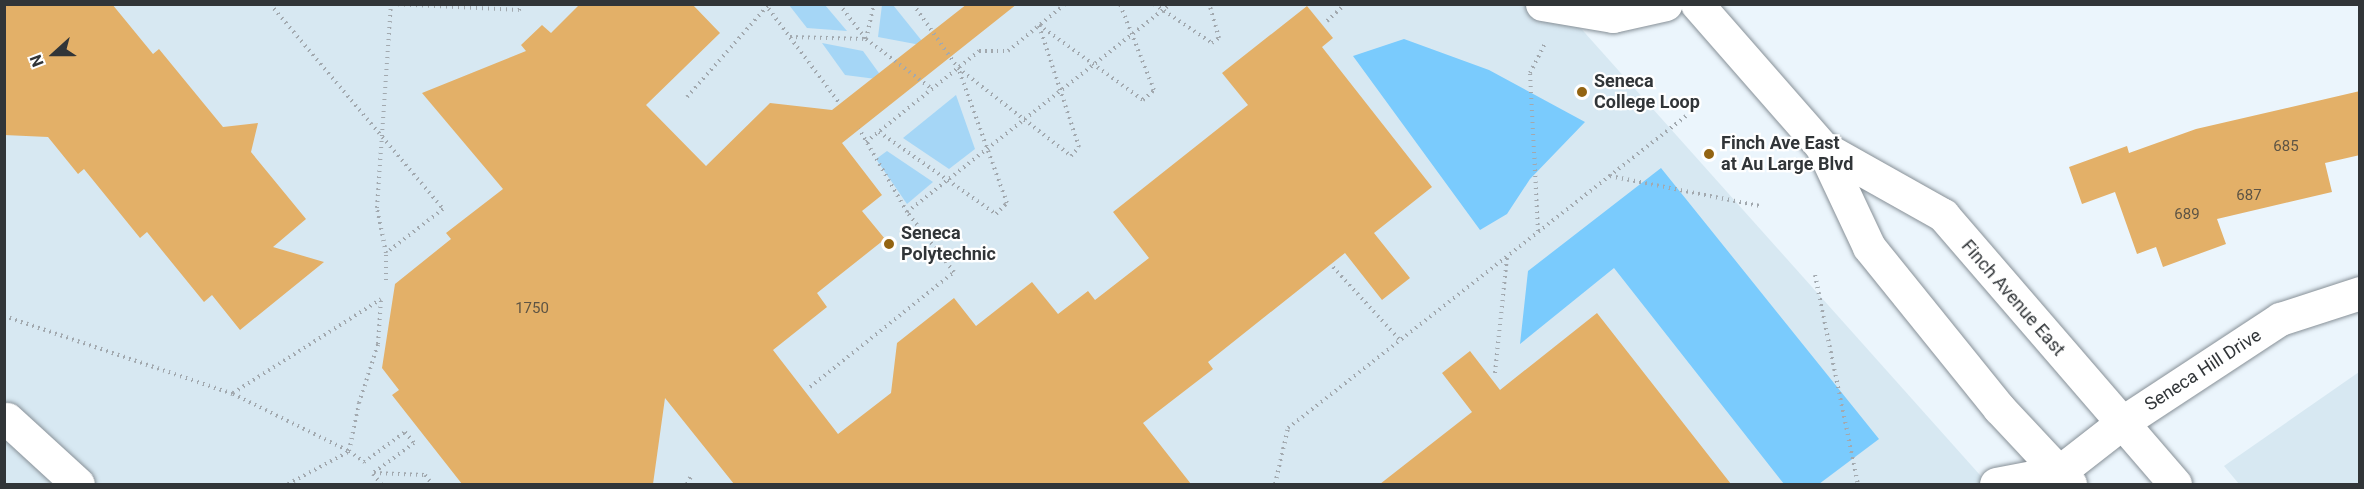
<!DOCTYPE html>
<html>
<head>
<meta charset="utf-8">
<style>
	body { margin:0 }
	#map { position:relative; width:2364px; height:489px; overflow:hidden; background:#ebf5fc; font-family:Roboto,sans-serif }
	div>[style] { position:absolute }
	.built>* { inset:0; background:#d7e8f2 }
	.green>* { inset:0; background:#a5d6f6 }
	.forest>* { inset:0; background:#7acbfd }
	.building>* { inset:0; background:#e3b068 }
	.path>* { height:4px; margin-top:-2px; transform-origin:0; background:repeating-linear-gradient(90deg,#a2a9af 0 1.5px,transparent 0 6px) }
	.roads { filter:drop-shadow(0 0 2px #879097) drop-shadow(0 0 2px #879097) }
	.minor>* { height:33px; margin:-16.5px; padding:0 16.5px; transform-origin:16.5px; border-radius:16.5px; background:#fff }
	.major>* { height:33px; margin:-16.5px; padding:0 16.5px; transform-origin:16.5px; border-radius:16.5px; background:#fff }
	.dots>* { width:16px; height:16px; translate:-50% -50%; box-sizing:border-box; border:3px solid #fff; border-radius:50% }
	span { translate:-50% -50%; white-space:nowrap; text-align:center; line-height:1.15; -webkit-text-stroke:4.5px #fff; paint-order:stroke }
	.number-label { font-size:15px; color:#5e5444 }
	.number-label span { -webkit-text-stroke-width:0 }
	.poi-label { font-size:18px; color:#313538; font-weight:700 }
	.left { translate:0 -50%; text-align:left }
	.street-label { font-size:18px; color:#313538 }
	.frame { position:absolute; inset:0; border:6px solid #313538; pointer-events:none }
	.north { position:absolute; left:24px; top:24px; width:60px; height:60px; -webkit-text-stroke:4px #fff; paint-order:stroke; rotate:249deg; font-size:16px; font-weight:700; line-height:24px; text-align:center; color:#313538 }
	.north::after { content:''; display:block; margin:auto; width:21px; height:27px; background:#313538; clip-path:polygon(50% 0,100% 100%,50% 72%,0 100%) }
</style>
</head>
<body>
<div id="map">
	<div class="built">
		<div style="clip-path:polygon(4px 5px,1560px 5px,1988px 484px,5px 484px)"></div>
		<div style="clip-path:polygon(2359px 372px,2359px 484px,2239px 484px,2224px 466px)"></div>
	</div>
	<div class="green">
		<div style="clip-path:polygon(789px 5px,825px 5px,847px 31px,807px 28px)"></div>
		<div style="clip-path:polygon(882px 5px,893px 5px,926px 46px,878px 37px)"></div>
		<div style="clip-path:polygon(822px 43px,863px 51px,884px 80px,845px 75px)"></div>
		<div style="clip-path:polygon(956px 95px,975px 149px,949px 169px,903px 138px)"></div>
		<div style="clip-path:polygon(887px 151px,933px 182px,907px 204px,876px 159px)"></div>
	</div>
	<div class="forest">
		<div style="clip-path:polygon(1404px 39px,1489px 70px,1585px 122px,1530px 179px,1507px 214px,1480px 230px,1353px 56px)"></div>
		<div style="clip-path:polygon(1661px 168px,1879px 439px,1819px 484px,1784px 484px,1614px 268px,1520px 344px,1528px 271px)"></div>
	</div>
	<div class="building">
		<div style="clip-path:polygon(4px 4px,112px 4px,153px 54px,159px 49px,223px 127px,258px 123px,251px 152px,306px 219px,273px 247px,324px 262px,240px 330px,212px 295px,204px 302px,147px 232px,140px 238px,84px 169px,78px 174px,48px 137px,4px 135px)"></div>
		<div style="clip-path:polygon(580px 4px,692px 4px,720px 33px,646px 105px,706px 166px,770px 103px,832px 110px,967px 4px,1017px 4px,842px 143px,882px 195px,862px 211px,885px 239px,817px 293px,827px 307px,773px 350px,838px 434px,891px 393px,897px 343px,954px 298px,976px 326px,1032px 282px,1058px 314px,1088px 291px,1095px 300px,1149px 258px,1113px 212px,1248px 105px,1222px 73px,1307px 6px,1333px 38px,1322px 47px,1432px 187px,1374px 233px,1410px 278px,1382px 300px,1345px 253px,1208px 362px,1213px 369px,1143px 423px,1191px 484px,734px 484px,665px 398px,653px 484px,462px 484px,392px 395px,399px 390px,382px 368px,395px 284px,451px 239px,446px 233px,503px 189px,422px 93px,526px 51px,521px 45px,542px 25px,551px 33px)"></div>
		<div style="clip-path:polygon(2360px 91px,2360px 155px,2325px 163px,2332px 192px,2217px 219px,2226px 244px,2163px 267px,2156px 247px,2137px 254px,2115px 192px,2082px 204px,2069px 167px,2127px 146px,2129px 153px,2196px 129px)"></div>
		<div style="clip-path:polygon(1597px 313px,1731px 484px,1380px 484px,1472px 412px,1442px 373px,1470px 351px,1500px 390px)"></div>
	</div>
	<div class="path">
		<div style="left:270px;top:4px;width:268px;rotate:49.8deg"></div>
		<div style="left:443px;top:209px;width:72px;rotate:142.3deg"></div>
		<div style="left:392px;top:4px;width:127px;rotate:2.7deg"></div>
		<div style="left:519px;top:10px;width:7px;rotate:-56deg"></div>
		<div style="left:765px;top:4px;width:125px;rotate:53.1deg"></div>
		<div style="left:839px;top:4px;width:44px;rotate:52.4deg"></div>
		<div style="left:866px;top:39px;width:36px;rotate:-77deg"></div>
		<div style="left:913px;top:4px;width:78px;rotate:54.9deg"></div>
		<div style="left:1154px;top:4px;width:70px;rotate:33.9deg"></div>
		<div style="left:1212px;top:43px;width:9px;rotate:-36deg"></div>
		<div style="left:1219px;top:38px;width:35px;rotate:-106deg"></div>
		<div style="left:1327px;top:21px;width:25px;rotate:-43deg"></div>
		<div style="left:790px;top:37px;width:76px;rotate:1.5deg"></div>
		<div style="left:866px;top:39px;width:83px;rotate:37.1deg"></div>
		<div style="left:687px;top:97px;width:124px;rotate:-48.6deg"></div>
		<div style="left:879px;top:132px;width:143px;rotate:35deg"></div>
		<div style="left:996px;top:214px;width:16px;rotate:-45deg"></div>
		<div style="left:1007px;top:203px;width:144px;rotate:-109.9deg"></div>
		<div style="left:958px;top:68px;width:143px;rotate:37.9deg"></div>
		<div style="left:1071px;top:156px;width:12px;rotate:-48deg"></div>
		<div style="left:1079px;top:147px;width:128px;rotate:-108.2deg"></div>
		<div style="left:1039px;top:25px;width:128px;rotate:35.8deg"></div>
		<div style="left:1143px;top:100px;width:15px;rotate:-42deg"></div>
		<div style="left:1154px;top:90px;width:92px;rotate:-111.6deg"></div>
		<div style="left:866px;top:142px;width:145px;rotate:-38.8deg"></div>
		<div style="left:979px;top:51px;width:29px"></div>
		<div style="left:1008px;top:51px;width:74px;rotate:-39.5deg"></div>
		<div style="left:1610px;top:176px;width:153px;rotate:11.3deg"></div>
		<div style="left:907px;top:212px;width:335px;rotate:-38.3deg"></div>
		<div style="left:1538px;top:231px;width:158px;rotate:-92.9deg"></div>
		<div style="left:1530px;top:73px;width:35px;rotate:-63deg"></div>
		<div style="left:1333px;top:267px;width:99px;rotate:47.5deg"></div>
		<div style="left:1815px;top:275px;width:213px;rotate:78.4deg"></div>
		<div style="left:386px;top:280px;width:27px;rotate:-90deg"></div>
		<div style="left:386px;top:253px;width:46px;rotate:-101.3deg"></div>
		<div style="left:377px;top:208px;width:204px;rotate:-86.1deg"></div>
		<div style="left:4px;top:316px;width:242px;rotate:18.8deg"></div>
		<div style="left:233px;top:394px;width:129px;rotate:26.2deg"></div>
		<div style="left:349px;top:451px;width:19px;rotate:36deg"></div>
		<div style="left:364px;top:462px;width:51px;rotate:-36.2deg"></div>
		<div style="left:405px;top:432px;width:14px;rotate:51deg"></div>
		<div style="left:414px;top:443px;width:51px;rotate:143.8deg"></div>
		<div style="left:1495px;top:373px;width:118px;rotate:-84.1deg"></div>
		<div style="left:810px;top:387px;width:184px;rotate:-38.6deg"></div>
		<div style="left:954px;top:272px;width:76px;rotate:-128.1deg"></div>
		<div style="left:907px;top:212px;width:96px;rotate:-120deg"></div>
		<div style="left:233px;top:393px;width:175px;rotate:-32.4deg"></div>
		<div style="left:349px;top:451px;width:49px;rotate:-78.2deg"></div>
		<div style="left:359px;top:403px;width:62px;rotate:-72.1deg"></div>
		<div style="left:378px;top:344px;width:44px;rotate:-86.1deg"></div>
		<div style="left:374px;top:473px;width:51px;rotate:2.2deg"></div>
		<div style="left:425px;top:475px;width:11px;rotate:52deg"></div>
		<div style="left:373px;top:474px;width:13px;rotate:51deg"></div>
		<div style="left:288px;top:484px;width:68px;rotate:-28.1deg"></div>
		<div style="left:687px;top:484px;width:9px;rotate:-63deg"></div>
		<div style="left:1275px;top:484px;width:57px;rotate:-76.9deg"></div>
		<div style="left:1288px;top:428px;width:506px;rotate:-38.09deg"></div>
	</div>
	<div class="roads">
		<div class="minor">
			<div style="left:1542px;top:4px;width:72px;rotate:9.6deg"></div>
			<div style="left:1613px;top:16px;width:54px;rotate:-12.8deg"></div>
			<div style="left:7px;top:419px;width:96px;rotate:42.5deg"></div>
			<div style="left:1996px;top:484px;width:64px;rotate:-10.8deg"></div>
			<div style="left:2051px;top:484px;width:14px;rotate:-56deg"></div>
			<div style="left:2059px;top:472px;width:81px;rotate:-38deg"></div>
			<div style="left:2123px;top:422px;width:188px;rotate:-33.3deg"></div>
			<div style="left:2280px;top:319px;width:84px;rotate:-18deg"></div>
		</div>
		<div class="major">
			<div style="left:1697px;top:4px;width:190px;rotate:48.8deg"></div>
			<div style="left:1822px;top:147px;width:110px;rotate:64.8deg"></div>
			<div style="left:1869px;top:247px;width:207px;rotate:51.1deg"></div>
			<div style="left:1999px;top:408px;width:104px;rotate:46.9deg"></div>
			<div style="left:1822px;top:147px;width:139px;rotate:29.3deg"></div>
			<div style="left:1943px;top:215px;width:355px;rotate:49.2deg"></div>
		</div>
	</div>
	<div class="dots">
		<div style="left:1582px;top:92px;background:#936412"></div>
		<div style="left:1709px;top:154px;background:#936412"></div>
		<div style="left:889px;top:244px;background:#936412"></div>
	</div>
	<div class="number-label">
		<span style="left:2286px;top:147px">685</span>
		<span style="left:2249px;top:196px">687</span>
		<span style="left:2187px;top:215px">689</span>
		<span style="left:532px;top:309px">1750</span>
	</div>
	<div class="poi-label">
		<span class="left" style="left:1594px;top:92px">Seneca<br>College Loop</span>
		<span class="left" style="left:1721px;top:154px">Finch Ave East<br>at Au Large Blvd</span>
		<span class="left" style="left:901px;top:244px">Seneca<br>Polytechnic</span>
	</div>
	<div class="street-label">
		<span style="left:2013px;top:298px;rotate:49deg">Finch Avenue East</span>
		<span style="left:2203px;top:370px;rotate:-33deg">Seneca Hill Drive</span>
	</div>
	<div class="frame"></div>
	<div class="north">N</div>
</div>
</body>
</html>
